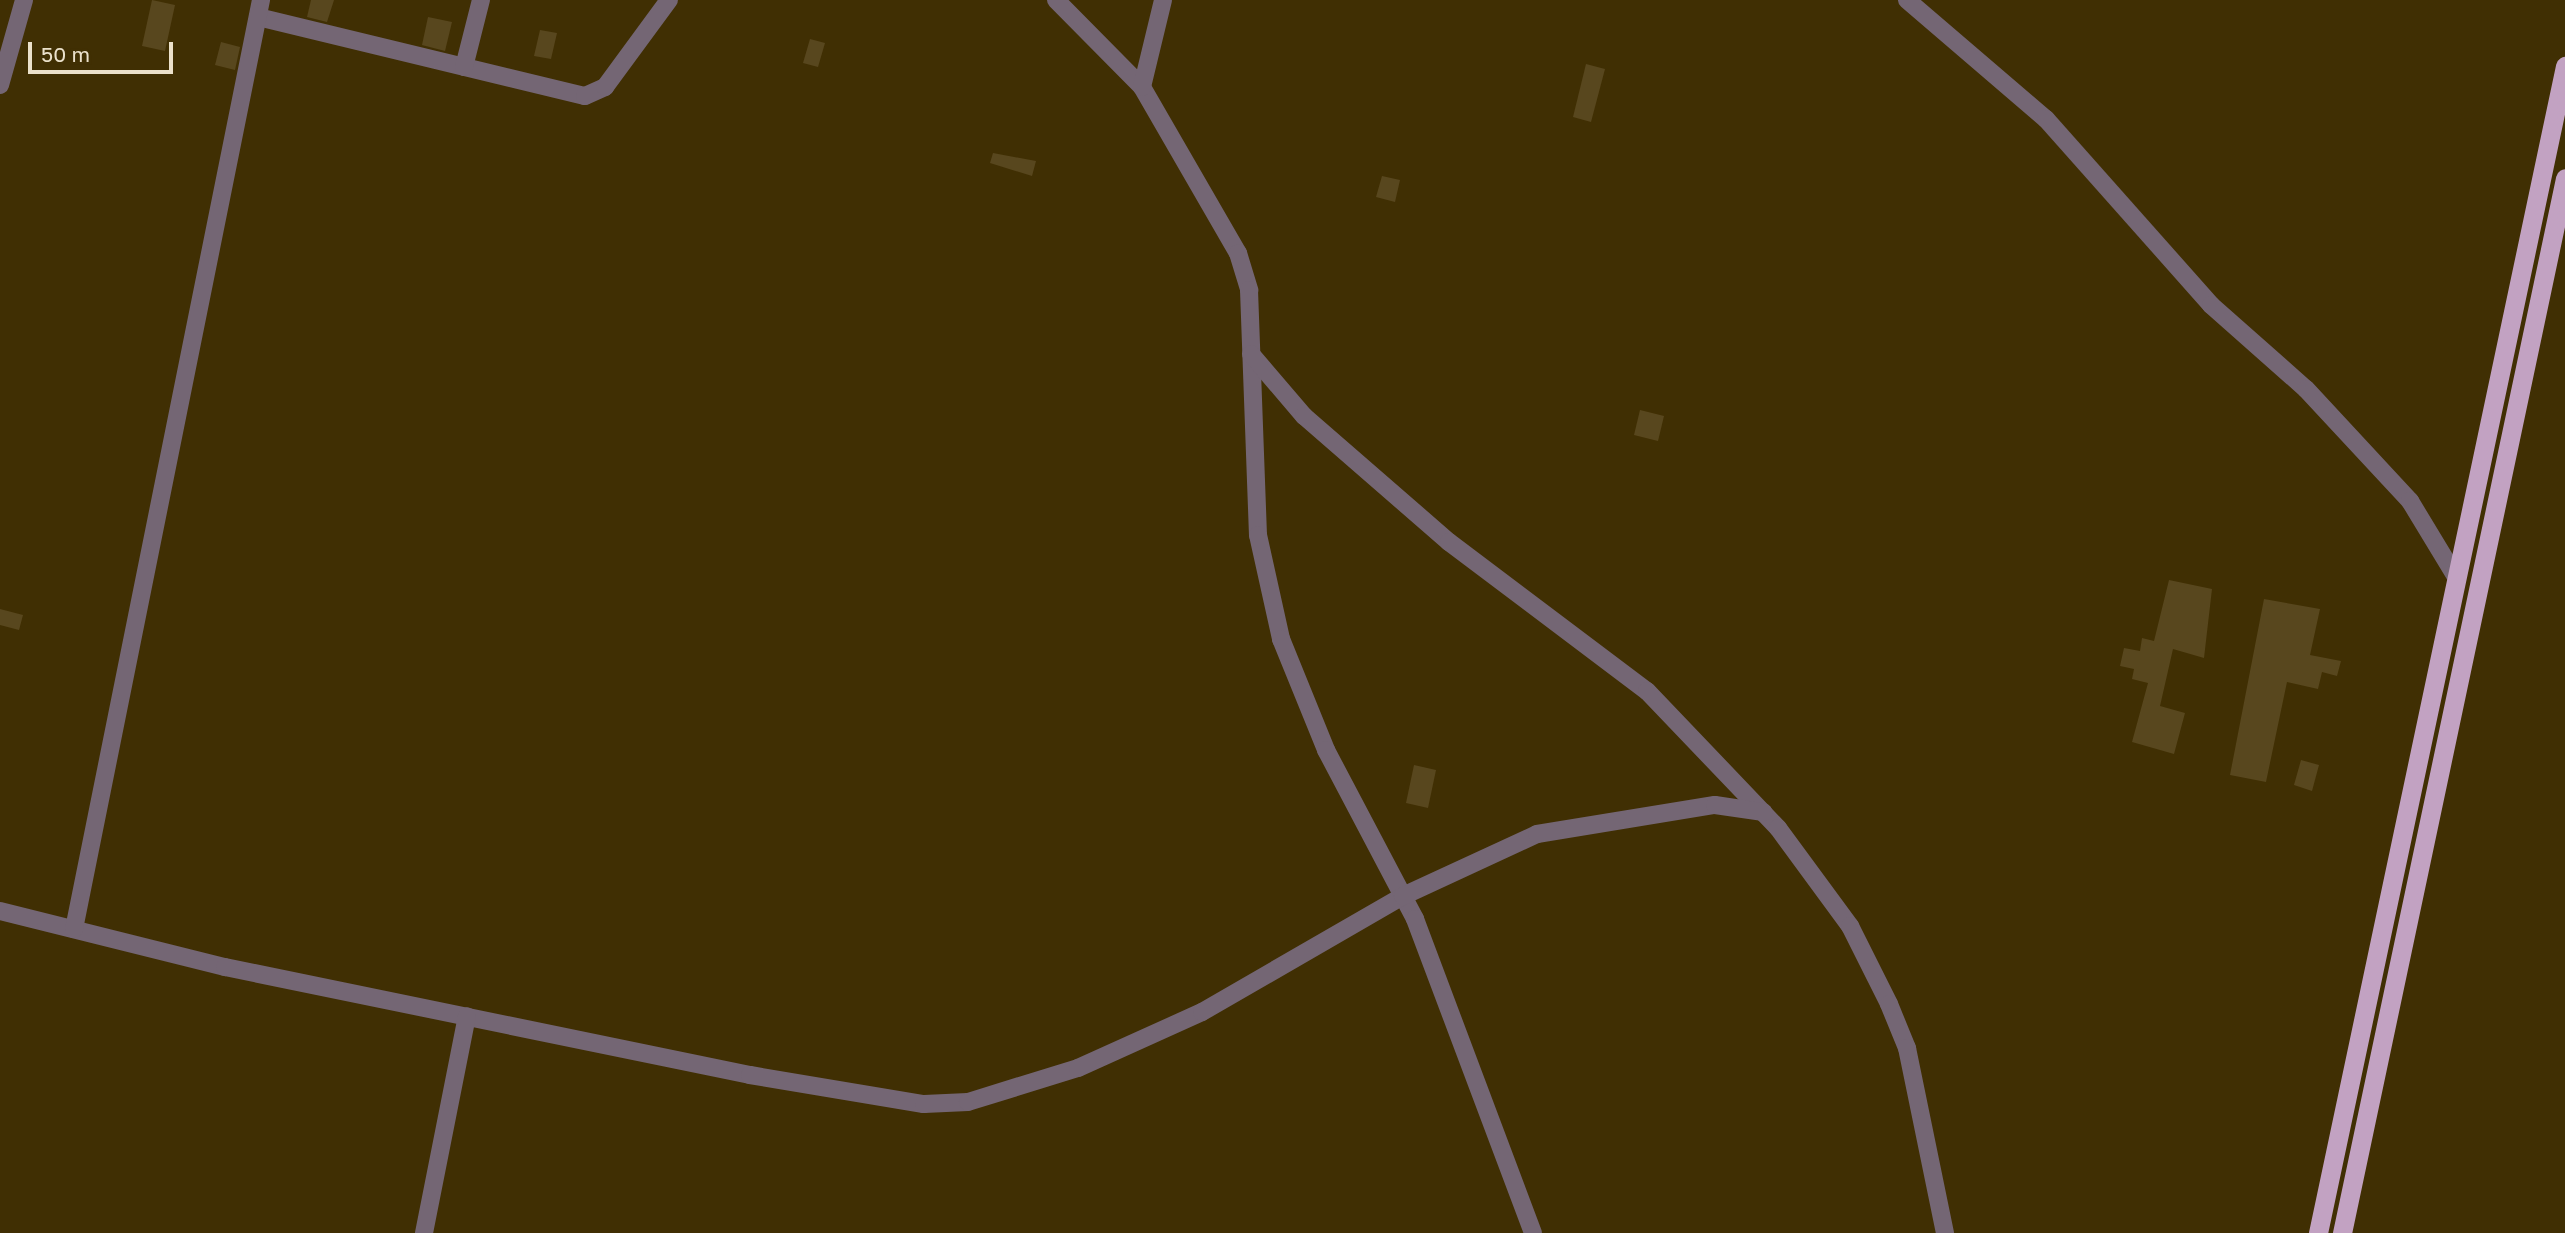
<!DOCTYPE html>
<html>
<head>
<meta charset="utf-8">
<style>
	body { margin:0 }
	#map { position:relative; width:2565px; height:1233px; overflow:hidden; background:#402f03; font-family:"Golos Text",sans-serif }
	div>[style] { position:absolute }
	.building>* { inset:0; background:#58471e }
	.minor>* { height:18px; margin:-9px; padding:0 9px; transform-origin:9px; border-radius:9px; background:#746674 }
	.trunk>* { height:19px; margin:-9.5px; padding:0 9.5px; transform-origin:9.5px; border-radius:9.5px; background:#c2a2c2 }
	span { translate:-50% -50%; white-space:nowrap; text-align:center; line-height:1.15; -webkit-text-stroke:6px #402f03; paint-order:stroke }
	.scale { position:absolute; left:28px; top:42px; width:145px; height:32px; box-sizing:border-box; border:4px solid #ebe1cb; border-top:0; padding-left:9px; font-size:21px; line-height:24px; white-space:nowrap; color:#ebe1cb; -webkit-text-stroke:5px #402f03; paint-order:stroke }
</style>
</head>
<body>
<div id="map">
	<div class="building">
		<div style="clip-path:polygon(152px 0,175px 5px,165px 51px,142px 46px)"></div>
		<div style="clip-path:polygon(311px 0,334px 0,327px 22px,307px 17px)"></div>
		<div style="clip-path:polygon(428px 17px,452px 22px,445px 51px,422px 45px)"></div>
		<div style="clip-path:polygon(540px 30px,557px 33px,551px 59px,534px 56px)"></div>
		<div style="clip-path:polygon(810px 39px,825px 43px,818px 67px,803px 63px)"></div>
		<div style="clip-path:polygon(221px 42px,240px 47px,235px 70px,215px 65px)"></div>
		<div style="clip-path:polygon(1586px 64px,1605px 69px,1591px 122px,1573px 117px)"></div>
		<div style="clip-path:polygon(993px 153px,1036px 161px,1032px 176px,990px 163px)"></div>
		<div style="clip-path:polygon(1382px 176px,1400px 180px,1395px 202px,1376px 197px)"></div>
		<div style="clip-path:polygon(1640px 410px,1664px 416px,1658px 441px,1634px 435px)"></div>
		<div style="clip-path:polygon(2169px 580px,2212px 589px,2204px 658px,2173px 649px,2160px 706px,2185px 713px,2174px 754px,2132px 742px,2148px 683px,2132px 679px,2134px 669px,2120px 666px,2124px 648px,2140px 651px,2142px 638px,2154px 641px)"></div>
		<div style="clip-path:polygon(2264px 599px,2320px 609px,2310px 655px,2341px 661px,2337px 676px,2322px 672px,2318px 689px,2287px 682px,2266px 782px,2230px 775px)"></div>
		<div style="clip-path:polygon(0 609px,23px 615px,19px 630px,0 625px)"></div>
		<div style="clip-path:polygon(2301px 760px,2319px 765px,2312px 791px,2294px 785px)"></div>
		<div style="clip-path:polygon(1414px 765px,1436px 770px,1428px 808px,1406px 803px)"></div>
	</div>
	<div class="minor">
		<div style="left:1056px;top:0;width:122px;rotate:45.3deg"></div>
		<div style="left:1142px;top:87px;width:192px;rotate:60deg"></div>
		<div style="left:1238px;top:253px;width:39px;rotate:73deg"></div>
		<div style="left:1249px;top:290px;width:245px;rotate:87.9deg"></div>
		<div style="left:1258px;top:535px;width:107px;rotate:77.5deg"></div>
		<div style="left:1281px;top:639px;width:120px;rotate:67.9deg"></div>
		<div style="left:1326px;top:750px;width:191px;rotate:62.2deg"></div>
		<div style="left:1415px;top:919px;width:335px;rotate:69.4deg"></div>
		<div style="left:1907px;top:0;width:183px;rotate:40.6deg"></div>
		<div style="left:2046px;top:119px;width:249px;rotate:48.4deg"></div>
		<div style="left:2211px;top:305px;width:127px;rotate:41.5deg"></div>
		<div style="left:2306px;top:389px;width:153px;rotate:47.1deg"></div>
		<div style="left:2410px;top:501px;width:89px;rotate:58.8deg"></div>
		<div style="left:258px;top:17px;width:336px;rotate:13.6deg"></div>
		<div style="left:585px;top:96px;width:22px;rotate:-24deg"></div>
		<div style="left:605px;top:87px;width:108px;rotate:-53.7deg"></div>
		<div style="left:464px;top:67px;width:69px;rotate:-75.8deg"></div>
		<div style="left:0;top:85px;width:88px;rotate:-74.2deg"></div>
		<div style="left:1142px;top:87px;width:89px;rotate:-76.4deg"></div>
		<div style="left:1251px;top:354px;width:82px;rotate:49.5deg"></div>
		<div style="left:1304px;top:416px;width:192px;rotate:41deg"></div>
		<div style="left:1449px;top:542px;width:248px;rotate:37deg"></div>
		<div style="left:1647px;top:691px;width:190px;rotate:46.3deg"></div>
		<div style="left:1778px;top:828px;width:122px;rotate:53.7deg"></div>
		<div style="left:1850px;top:926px;width:87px;rotate:63.4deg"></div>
		<div style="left:1889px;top:1004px;width:48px;rotate:67.8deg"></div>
		<div style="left:1907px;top:1048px;width:189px;rotate:78.4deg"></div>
		<div style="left:0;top:911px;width:232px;rotate:14deg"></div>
		<div style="left:225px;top:967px;width:536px;rotate:11.62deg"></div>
		<div style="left:750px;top:1075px;width:176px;rotate:9.5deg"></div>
		<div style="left:924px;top:1104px;width:44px;rotate:-2.6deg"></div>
		<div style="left:968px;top:1102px;width:115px;rotate:-17.2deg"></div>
		<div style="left:1078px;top:1068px;width:136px;rotate:-24.3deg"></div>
		<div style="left:1202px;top:1012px;width:232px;rotate:-30deg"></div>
		<div style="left:1403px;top:896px;width:148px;rotate:-24.8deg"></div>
		<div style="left:1537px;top:834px;width:180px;rotate:-9.3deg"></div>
		<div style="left:1715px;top:805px;width:49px;rotate:8.3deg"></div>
		<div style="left:74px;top:929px;width:948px;rotate:-78.62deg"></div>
		<div style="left:424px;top:1233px;width:221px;rotate:-78.8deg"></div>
	</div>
	<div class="trunk">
		<div style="left:2318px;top:1233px;width:1193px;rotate:-78.05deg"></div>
		<div style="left:2342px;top:1233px;width:1078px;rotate:-78.06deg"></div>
	</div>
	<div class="scale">50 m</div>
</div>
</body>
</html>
